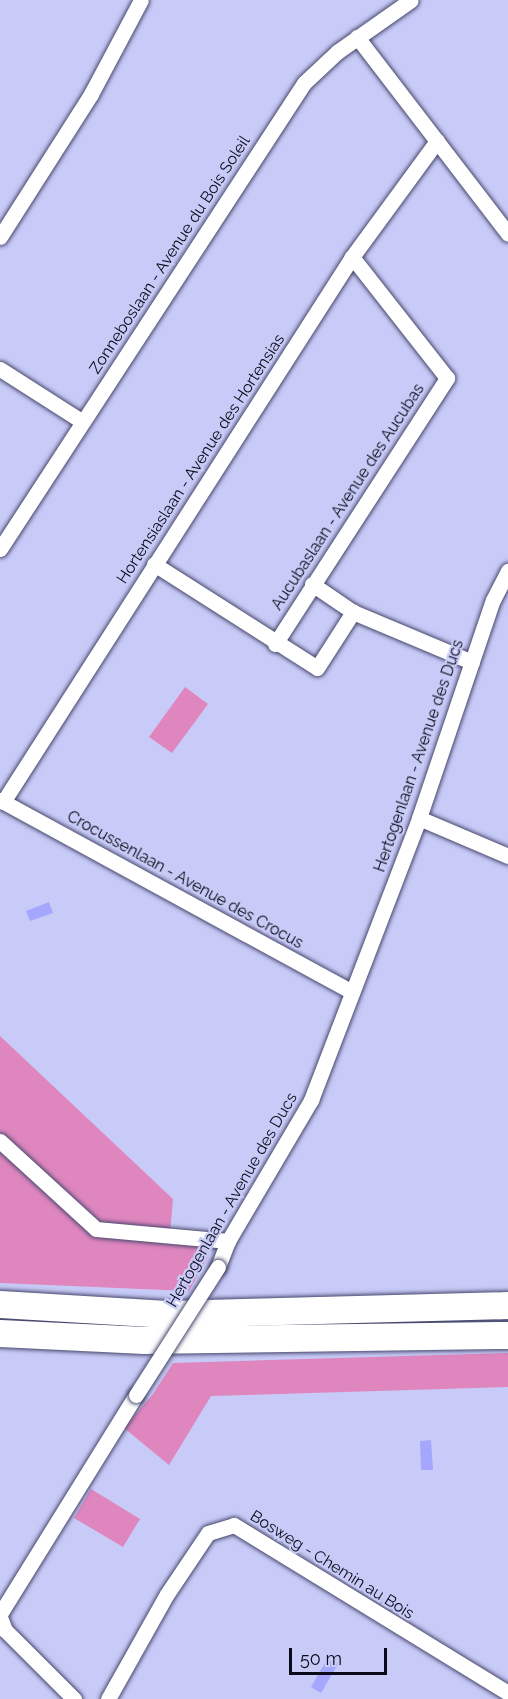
<!DOCTYPE html>
<html>
<head>
<meta charset="utf-8">
<style>
	body { margin:0 }
	#map { position:relative; width:508px; height:1699px; overflow:hidden; background:#c8cbf7; font-family:Raleway,sans-serif }
	div>[style] { position:absolute }
	.green>* { inset:0; background:#df86bf }
	.water>* { inset:0; background:#a4a7fd }
	.roads { filter:drop-shadow(0 0 2px #47486d) drop-shadow(0 0 2px #47486d) }
	.street>* { height:15px; margin:-7.5px; padding:0 7.5px; transform-origin:7.5px; border-radius:7.5px; background:#fff }
	.highway>* { height:27px; margin:-13.5px; padding:0 13.5px; transform-origin:13.5px; border-radius:13.5px; background:#fff }
	.bridges { filter:drop-shadow(0 0 2px #47486d) drop-shadow(0 0 2px #47486d) }
	.street-bridge>* { height:15px; margin:-7.5px; padding:0 7.5px; transform-origin:7.5px; border-radius:7.5px; background:#fff }
	span { translate:-50% -50%; white-space:nowrap; text-align:center; line-height:1.15; -webkit-text-stroke:4.5px #c8cbf7; paint-order:stroke }
	.street-label { font-size:16px; color:#0a0a18 }
	.scale { position:absolute; left:289px; top:1648px; width:98px; height:27px; box-sizing:border-box; border:3px solid #0a0a18; border-top:0; padding-left:8px; font-size:18px; line-height:21px; white-space:nowrap; color:#0a0a18; -webkit-text-stroke:4px #c8cbf7; paint-order:stroke }
</style>
</head>
<body>
<div id="map">
	<div class="green">
		<div style="clip-path:polygon(185px 687px,208px 704px,172px 753px,149px 737px)"></div>
		<div style="clip-path:polygon(0 1036px,173px 1199px,169px 1244px,202px 1246px,209px 1254px,189px 1291px,0 1283px)"></div>
		<div style="clip-path:polygon(508px 1353px,508px 1387px,211px 1396px,169px 1465px,124px 1428px,153px 1394px,173px 1363px)"></div>
		<div style="clip-path:polygon(91px 1489px,140px 1519px,123px 1547px,74px 1518px)"></div>
	</div>
	<div class="water">
		<div style="clip-path:polygon(49px 902px,53px 913px,30px 921px,26px 911px)"></div>
		<div style="clip-path:polygon(431px 1440px,433px 1470px,421px 1470px,420px 1441px)"></div>
		<div style="clip-path:polygon(327px 1659px,338px 1664px,321px 1693px,311px 1687px)"></div>
	</div>
	<div class="roads">
		<div class="street">
			<div style="left:357px;top:37px;width:248px;rotate:52.5deg"></div>
			<div style="left:0;top:237px;width:169px;rotate:-57.5deg"></div>
			<div style="left:91px;top:94px;width:106px;rotate:-62deg"></div>
			<div style="left:0;top:369px;width:98px;rotate:32.6deg"></div>
			<div style="left:0;top:549px;width:556px;rotate:-56.88deg"></div>
			<div style="left:304px;top:83px;width:45px;rotate:-43.2deg"></div>
			<div style="left:337px;top:52px;width:90px;rotate:-35.1deg"></div>
			<div style="left:154px;top:564px;width:193px;rotate:32.5deg"></div>
			<div style="left:317px;top:668px;width:67px;rotate:-57.3deg"></div>
			<div style="left:312px;top:584px;width:50px;rotate:34.3deg"></div>
			<div style="left:353px;top:612px;width:129px;rotate:22.8deg"></div>
			<div style="left:275px;top:644px;width:317px;rotate:-57.1deg"></div>
			<div style="left:447px;top:378px;width:154px;rotate:-128.1deg"></div>
			<div style="left:0;top:800px;width:401px;rotate:28.6deg"></div>
			<div style="left:3px;top:802px;width:647px;rotate:-57.37deg"></div>
			<div style="left:352px;top:257px;width:144px;rotate:-53.8deg"></div>
			<div style="left:419px;top:818px;width:97px;rotate:23.1deg"></div>
			<div style="left:0;top:1141px;width:130px;rotate:42.5deg"></div>
			<div style="left:96px;top:1229px;width:133px;rotate:5.2deg"></div>
			<div style="left:218px;top:1267px;width:28px;rotate:-69deg"></div>
			<div style="left:228px;top:1241px;width:164px;rotate:-59.5deg"></div>
			<div style="left:311px;top:1100px;width:302px;rotate:-69deg"></div>
			<div style="left:419px;top:818px;width:230px;rotate:-71.3deg"></div>
			<div style="left:493px;top:600px;width:33px;rotate:-63deg"></div>
			<div style="left:0;top:1614px;width:258px;rotate:-58.2deg"></div>
			<div style="left:0;top:1617px;width:14px;rotate:69deg"></div>
			<div style="left:5px;top:1630px;width:98px;rotate:45deg"></div>
			<div style="left:108px;top:1699px;width:120px;rotate:-60.7deg"></div>
			<div style="left:167px;top:1594px;width:73px;rotate:-56.1deg"></div>
			<div style="left:208px;top:1533px;width:27px;rotate:-17deg"></div>
			<div style="left:234px;top:1525px;width:321px;rotate:31.5deg"></div>
		</div>
		<div class="highway">
			<div style="left:0;top:1304px;width:167px;rotate:3.4deg"></div>
			<div style="left:167px;top:1314px;width:341px;rotate:-1.5deg"></div>
			<div style="left:0;top:1333px;width:144px;rotate:2.8deg"></div>
			<div style="left:144px;top:1340px;width:364px;rotate:-0.8deg"></div>
		</div>
	</div>
	<div class="bridges">
		<div class="street-bridge">
			<div style="left:136px;top:1395px;width:152px;rotate:-57.4deg"></div>
		</div>
	</div>
	<div class="street-label">
		<span style="left:170px;top:255px;rotate:-57deg">Zonneboslaan - Avenue du Bois Soleil</span>
		<span style="left:201px;top:459px;rotate:-57deg">Hortensiaslaan - Avenue des Hortensias</span>
		<span style="left:348px;top:497px;rotate:-57deg">Aucubaslaan - Avenue des Aucubas</span>
		<span style="left:419px;top:756px;rotate:-71deg">Hertogenlaan - Avenue des Ducs</span>
		<span style="left:185px;top:880px;rotate:29deg">Crocussenlaan - Avenue des Crocus</span>
		<span style="left:232px;top:1200px;rotate:-60deg">Hertogenlaan - Avenue des Ducs</span>
		<span style="left:332px;top:1565px;rotate:32deg">Bosweg - Chemin au Bois</span>
	</div>
	<div class="scale">50 m</div>
</div>
</body>
</html>
